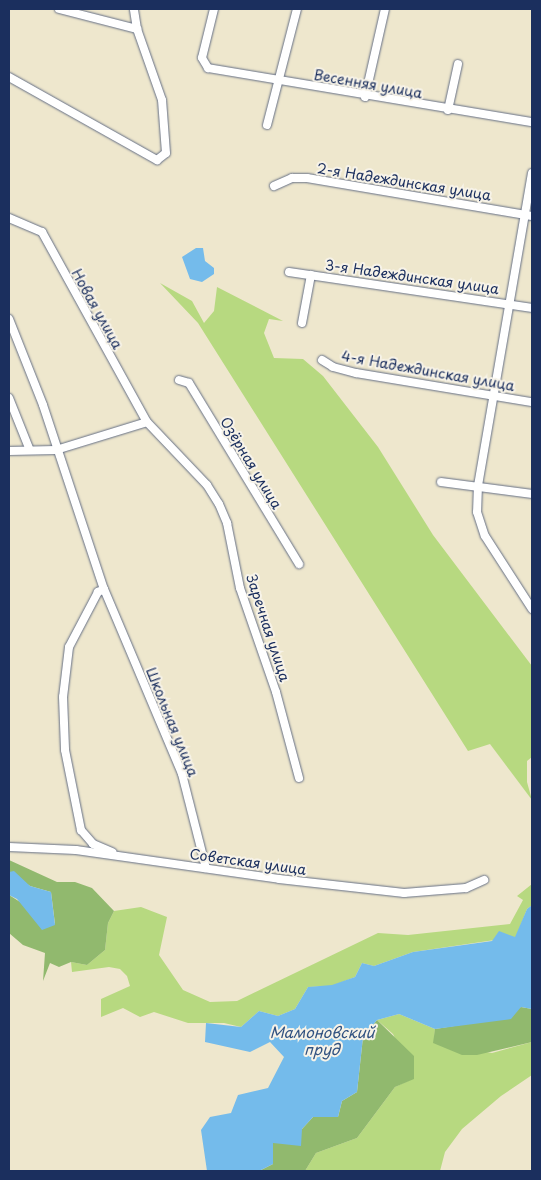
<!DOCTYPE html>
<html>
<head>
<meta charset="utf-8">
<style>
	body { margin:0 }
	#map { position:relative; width:541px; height:1180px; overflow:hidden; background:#eee7cd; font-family:"Playpen Sans",sans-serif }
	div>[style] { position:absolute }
	.green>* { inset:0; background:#b7d980 }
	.forest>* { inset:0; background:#91b96e }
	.water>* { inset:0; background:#74bbeb }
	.roads { filter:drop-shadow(0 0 1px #656f85) drop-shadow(0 0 1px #656f85) }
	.minor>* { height:8px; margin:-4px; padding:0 4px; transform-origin:4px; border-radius:4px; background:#fff }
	span { translate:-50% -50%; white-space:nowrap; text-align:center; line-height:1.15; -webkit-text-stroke:4px #f7f3e8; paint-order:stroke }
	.street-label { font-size:14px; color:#1b2f5e }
	.water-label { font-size:15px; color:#315281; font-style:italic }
	.frame { position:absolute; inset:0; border:10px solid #1b2f5e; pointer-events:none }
</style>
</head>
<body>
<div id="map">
	<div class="green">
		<div style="clip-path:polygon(160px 283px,192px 301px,204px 323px,214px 311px,217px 287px,283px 321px,269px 319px,264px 333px,274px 358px,303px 359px,323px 376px,378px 447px,433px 535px,532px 666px,532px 757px,527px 761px,527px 782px,532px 800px,490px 744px,468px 751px,198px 323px)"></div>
		<div style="clip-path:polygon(532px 884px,532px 905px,527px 909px,516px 937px,413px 952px,374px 966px,362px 963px,355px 977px,332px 986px,308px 987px,295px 1009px,278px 1016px,259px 1011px,241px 1027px,224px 1023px,188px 1023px,154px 1012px,140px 1017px,123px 1008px,101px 1017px,101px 999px,130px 986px,127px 976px,120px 969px,109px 967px,72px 972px,71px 962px,87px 965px,105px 950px,108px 923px,114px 911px,141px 907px,167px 917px,159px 955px,183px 990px,210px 1002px,237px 1001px,378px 933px,408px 935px,510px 924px,523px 900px,517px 896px)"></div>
		<div style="clip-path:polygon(399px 1014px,435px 1029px,434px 1043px,492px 1053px,532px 1042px,532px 1075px,501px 1096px,462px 1129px,445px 1152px,440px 1171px,305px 1171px,316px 1153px,357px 1138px,395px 1087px,414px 1078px,393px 1034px,377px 1020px)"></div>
	</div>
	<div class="forest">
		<div style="clip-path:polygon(9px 860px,57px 882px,75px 882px,92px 888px,114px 911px,108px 923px,105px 950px,87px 965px,71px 962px,59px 967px,50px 963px,43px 981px,45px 953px,23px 945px,9px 933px,9px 895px,55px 924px,51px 892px,30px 886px,9px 872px)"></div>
		<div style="clip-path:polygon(521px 1007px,532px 1009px,532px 1042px,477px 1055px,462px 1055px,433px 1043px,435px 1029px,486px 1021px)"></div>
		<div style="clip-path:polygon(377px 1020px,414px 1056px,414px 1079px,395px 1087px,357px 1138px,316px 1153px,305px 1171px,259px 1171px,273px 1164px,273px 1143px,302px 1129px,313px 1117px,338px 1117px,342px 1101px,357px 1092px,363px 1037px)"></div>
	</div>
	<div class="water">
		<div style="clip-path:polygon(196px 248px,203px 248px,205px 261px,214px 268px,214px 274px,202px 282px,190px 279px,182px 257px)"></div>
		<div style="clip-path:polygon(14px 871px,30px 886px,51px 892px,55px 925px,42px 930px,17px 899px,9px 895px,9px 872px)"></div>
		<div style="clip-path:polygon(532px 905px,532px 1009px,521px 1007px,511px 1019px,435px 1029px,399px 1014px,377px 1020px,363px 1037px,357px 1092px,342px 1101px,338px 1117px,313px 1117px,302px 1129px,301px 1146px,273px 1143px,273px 1164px,259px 1171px,207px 1171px,201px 1130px,210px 1117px,231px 1113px,238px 1095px,268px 1088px,284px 1057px,270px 1042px,250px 1052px,205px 1042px,206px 1023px,241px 1027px,259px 1011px,278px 1016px,295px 1009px,308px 987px,332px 985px,355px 977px,362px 963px,374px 966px,413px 952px,492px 941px,499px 931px,515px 937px,527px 909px)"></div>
	</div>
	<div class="roads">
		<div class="minor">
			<div style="left:59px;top:9px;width:81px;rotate:14.4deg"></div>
			<div style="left:214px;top:9px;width:50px;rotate:103.8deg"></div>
			<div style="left:202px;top:58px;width:12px;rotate:59deg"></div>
			<div style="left:208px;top:68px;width:328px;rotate:9.5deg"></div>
			<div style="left:9px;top:77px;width:170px;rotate:29.3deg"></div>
			<div style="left:157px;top:160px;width:11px;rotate:-38deg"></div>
			<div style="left:166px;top:153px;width:53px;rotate:-94.3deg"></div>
			<div style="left:162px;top:100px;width:75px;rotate:-109.4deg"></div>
			<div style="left:137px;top:29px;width:20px;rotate:-99deg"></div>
			<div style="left:365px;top:97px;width:90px;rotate:-77.2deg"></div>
			<div style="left:448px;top:110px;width:47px;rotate:-77.7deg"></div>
			<div style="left:267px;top:125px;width:120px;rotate:-75.5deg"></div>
			<div style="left:532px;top:173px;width:317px;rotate:99.8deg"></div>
			<div style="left:478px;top:485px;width:27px;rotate:92deg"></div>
			<div style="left:477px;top:512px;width:25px;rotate:72deg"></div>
			<div style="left:485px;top:536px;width:87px;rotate:57.2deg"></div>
			<div style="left:274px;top:186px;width:20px;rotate:-24deg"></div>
			<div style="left:292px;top:178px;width:15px"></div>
			<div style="left:307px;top:178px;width:228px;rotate:9.6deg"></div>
			<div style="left:9px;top:218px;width:36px;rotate:23deg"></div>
			<div style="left:42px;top:232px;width:217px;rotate:61.1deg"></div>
			<div style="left:147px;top:422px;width:87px;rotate:46.4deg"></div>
			<div style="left:207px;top:485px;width:22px;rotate:58deg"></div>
			<div style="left:219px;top:504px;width:21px;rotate:67deg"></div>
			<div style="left:227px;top:523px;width:66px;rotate:78.7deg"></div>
			<div style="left:240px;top:588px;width:110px;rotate:70.9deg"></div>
			<div style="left:276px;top:692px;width:89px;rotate:75deg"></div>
			<div style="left:289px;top:272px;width:246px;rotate:8.4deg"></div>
			<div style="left:9px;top:319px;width:92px;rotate:68.4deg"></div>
			<div style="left:43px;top:405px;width:194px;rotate:71.7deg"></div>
			<div style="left:104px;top:589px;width:201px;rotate:67.1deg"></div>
			<div style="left:182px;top:774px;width:97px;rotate:75.7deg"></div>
			<div style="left:302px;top:323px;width:49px;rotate:-79.4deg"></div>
			<div style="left:322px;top:360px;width:13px;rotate:32deg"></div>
			<div style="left:333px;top:367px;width:24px;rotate:15deg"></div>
			<div style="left:356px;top:373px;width:178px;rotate:9.4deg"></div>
			<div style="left:179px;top:380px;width:10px;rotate:17deg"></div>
			<div style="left:189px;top:383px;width:212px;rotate:58.7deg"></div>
			<div style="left:9px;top:398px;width:54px;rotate:68.2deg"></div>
			<div style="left:9px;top:451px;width:47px;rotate:-1.2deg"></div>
			<div style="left:56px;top:450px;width:95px;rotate:-17.1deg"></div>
			<div style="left:441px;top:482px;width:92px;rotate:7.5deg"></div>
			<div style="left:104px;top:589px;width:7px;rotate:153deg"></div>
			<div style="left:98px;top:592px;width:62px;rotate:117.8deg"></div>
			<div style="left:69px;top:647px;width:50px;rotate:96.8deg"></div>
			<div style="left:63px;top:697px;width:53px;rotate:87.8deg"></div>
			<div style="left:65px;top:750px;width:82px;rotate:78.7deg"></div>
			<div style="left:81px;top:830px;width:18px;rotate:49deg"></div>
			<div style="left:93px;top:844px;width:21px;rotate:23deg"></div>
			<div style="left:9px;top:847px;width:67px;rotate:2.6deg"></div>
			<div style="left:76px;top:850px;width:205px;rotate:8.1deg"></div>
			<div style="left:279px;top:879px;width:126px;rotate:6.4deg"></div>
			<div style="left:404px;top:893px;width:62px;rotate:-4.6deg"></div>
			<div style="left:466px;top:888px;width:20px;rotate:-24deg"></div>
		</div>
	</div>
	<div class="street-label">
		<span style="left:368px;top:84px;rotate:10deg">Весенняя улица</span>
		<span style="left:404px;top:182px;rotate:9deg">2-я Надеждинская улица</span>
		<span style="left:412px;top:277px;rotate:8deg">3-я Надеждинская улица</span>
		<span style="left:97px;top:309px;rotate:61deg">Новая улица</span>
		<span style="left:428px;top:371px;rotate:10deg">4-я Надеждинская улица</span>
		<span style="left:251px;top:463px;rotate:59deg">Озёрная улица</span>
		<span style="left:268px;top:628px;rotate:72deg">Заречная улица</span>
		<span style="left:172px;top:722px;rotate:68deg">Школьная улица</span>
		<span style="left:248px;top:862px;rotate:8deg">Советская улица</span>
	</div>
	<div class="water-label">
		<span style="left:322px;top:1040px">Мамоновский<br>пруд</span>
	</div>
	<div class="frame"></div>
</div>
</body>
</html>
